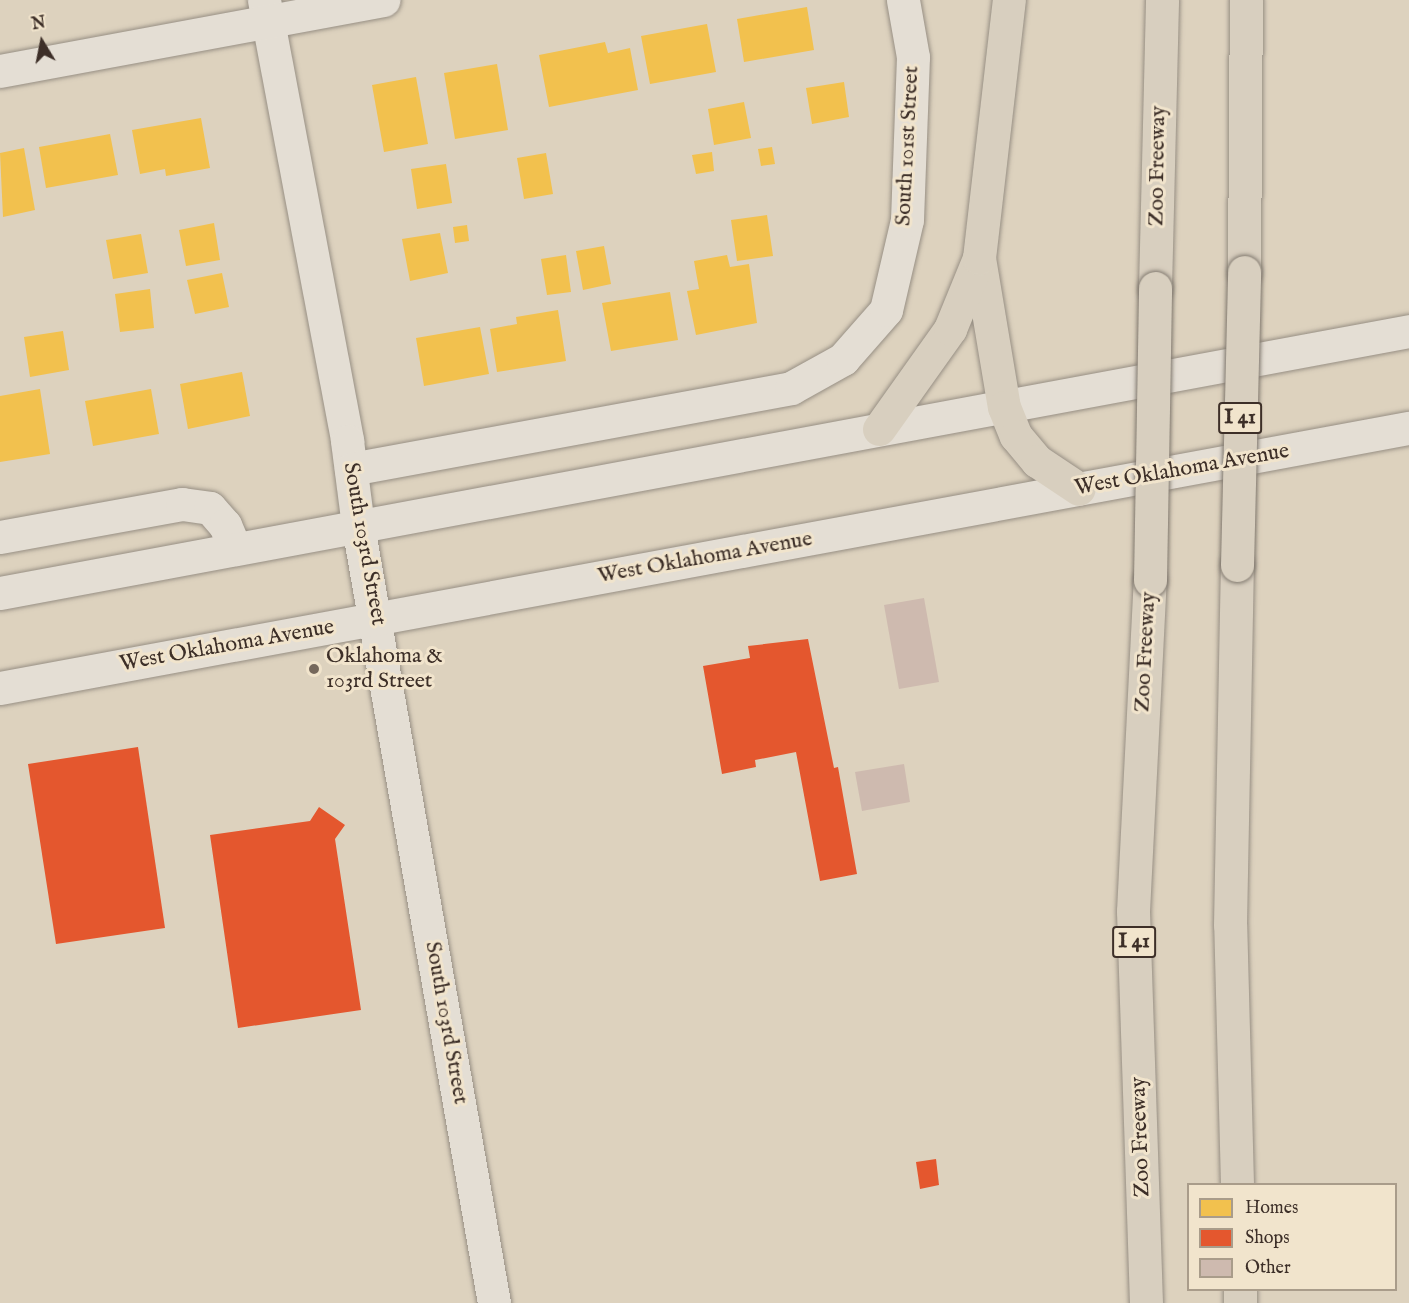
<!DOCTYPE html>
<html>
<head>
<meta charset="utf-8">
<style>
	body { margin:0 }
	#map { position:relative; width:1409px; height:1303px; overflow:hidden; background:#ddd2be; font-family:"IM FELL English",serif }
	div>[style] { position:absolute }
	.homes>* { inset:0; background:#f2c14e }
	.shops>* { inset:0; background:#e4572e }
	.building>* { inset:0; background:#cebaaf }
	.roads { filter:drop-shadow(0 0 2px #978f84) drop-shadow(0 0 2px #978f84) }
	.minor>* { height:33px; margin:-16.5px; padding:0 16.5px; transform-origin:16.5px; border-radius:16.5px; background:#e4ded4 }
	.secondary>* { height:33px; margin:-16.5px; padding:0 16.5px; transform-origin:16.5px; border-radius:16.5px; background:#e4ded4 }
	.motorway>* { height:33px; margin:-16.5px; padding:0 16.5px; transform-origin:16.5px; border-radius:16.5px; background:#d8cfbf }
	.bridges { filter:drop-shadow(0 0 2px #81796f) drop-shadow(0 0 2px #81796f) }
	.motorway-bridge>* { height:33px; margin:-16.5px; padding:0 16.5px; transform-origin:16.5px; border-radius:16.5px; background:#d8cfbf }
	.dots>* { width:16px; height:16px; translate:-50% -50%; box-sizing:border-box; border:3px solid #f1e4cc; border-radius:50% }
	span { translate:-50% -50%; white-space:nowrap; text-align:center; line-height:1.15; -webkit-text-stroke:6px #f1e4cc; paint-order:stroke }
	.shield-label span { padding:2px 4px; background:#f1e4cc; border:2px solid; border-radius:4px; -webkit-text-stroke-width:0 }
	.shield-label { font-size:21px; color:#3d2f28; font-weight:700 }
	.street-label { font-size:22px; color:#3d2f28 }
	.poi-label { font-size:22px; color:#3d2f28 }
	.left { translate:0 -50%; text-align:left }
	.legend { position:absolute; left:1187px; top:1183px; width:210px; height:108px; box-sizing:border-box; background:#f1e4cc; border:2px solid #a99c8a; margin:0; padding:8px 10px; list-style:none; font-size:18px; color:#3d2f28 }
	.legend li { display:flex; align-items:center; gap:12px; height:30px }
	.legend b { width:30px; border:2px solid #a99c8a }
	.north { position:absolute; left:12px; top:12px; width:60px; height:60px; -webkit-text-stroke:4px #f1e4cc; paint-order:stroke; rotate:350deg; font-size:16px; font-weight:700; line-height:24px; text-align:center; color:#3d2f28 }
	.north::after { content:''; display:block; margin:auto; width:21px; height:27px; background:#3d2f28; clip-path:polygon(50% 0,100% 100%,50% 72%,0 100%) }
</style>
</head>
<body>
<div id="map">
	<div class="homes">
		<div style="clip-path:polygon(807px 7px,814px 50px,744px 62px,737px 19px)"></div>
		<div style="clip-path:polygon(707px 24px,716px 72px,650px 84px,641px 36px)"></div>
		<div style="clip-path:polygon(605px 42px,608px 53px,630px 48px,638px 90px,549px 107px,539px 55px)"></div>
		<div style="clip-path:polygon(497px 64px,508px 130px,455px 139px,444px 73px)"></div>
		<div style="clip-path:polygon(416px 77px,428px 144px,384px 152px,372px 85px)"></div>
		<div style="clip-path:polygon(844px 82px,849px 117px,812px 124px,806px 88px)"></div>
		<div style="clip-path:polygon(744px 102px,751px 138px,714px 145px,708px 109px)"></div>
		<div style="clip-path:polygon(201px 118px,210px 168px,166px 176px,165px 169px,140px 174px,132px 130px)"></div>
		<div style="clip-path:polygon(110px 134px,118px 175px,46px 188px,39px 147px)"></div>
		<div style="clip-path:polygon(772px 147px,775px 164px,761px 166px,758px 149px)"></div>
		<div style="clip-path:polygon(24px 148px,35px 210px,3px 217px,0 153px)"></div>
		<div style="clip-path:polygon(712px 152px,714px 171px,696px 174px,692px 155px)"></div>
		<div style="clip-path:polygon(546px 153px,553px 194px,524px 199px,517px 158px)"></div>
		<div style="clip-path:polygon(446px 164px,452px 203px,417px 209px,411px 169px)"></div>
		<div style="clip-path:polygon(767px 215px,773px 256px,737px 261px,731px 220px)"></div>
		<div style="clip-path:polygon(214px 223px,220px 260px,186px 266px,179px 230px)"></div>
		<div style="clip-path:polygon(467px 225px,469px 241px,455px 243px,453px 227px)"></div>
		<div style="clip-path:polygon(440px 233px,448px 273px,410px 281px,402px 239px)"></div>
		<div style="clip-path:polygon(141px 234px,148px 273px,113px 279px,106px 240px)"></div>
		<div style="clip-path:polygon(604px 246px,611px 284px,583px 290px,576px 251px)"></div>
		<div style="clip-path:polygon(566px 255px,571px 292px,547px 295px,541px 259px)"></div>
		<div style="clip-path:polygon(727px 255px,730px 267px,749px 264px,757px 323px,696px 335px,687px 291px,699px 289px,694px 261px)"></div>
		<div style="clip-path:polygon(222px 273px,229px 307px,195px 314px,187px 280px)"></div>
		<div style="clip-path:polygon(150px 289px,154px 328px,120px 332px,115px 294px)"></div>
		<div style="clip-path:polygon(670px 292px,678px 340px,611px 351px,602px 303px)"></div>
		<div style="clip-path:polygon(558px 310px,566px 361px,497px 372px,490px 329px,517px 324px,516px 317px)"></div>
		<div style="clip-path:polygon(480px 327px,489px 374px,424px 386px,416px 338px)"></div>
		<div style="clip-path:polygon(63px 331px,69px 370px,30px 377px,24px 337px)"></div>
		<div style="clip-path:polygon(242px 372px,250px 416px,188px 429px,180px 384px)"></div>
		<div style="clip-path:polygon(40px 389px,50px 454px,0 462px,0 396px)"></div>
		<div style="clip-path:polygon(151px 389px,159px 434px,93px 446px,85px 401px)"></div>
	</div>
	<div class="shops">
		<div style="clip-path:polygon(808px 639px,834px 768px,838px 767px,857px 874px,820px 881px,796px 752px,755px 760px,756px 767px,722px 774px,703px 666px,750px 658px,748px 646px)"></div>
		<div style="clip-path:polygon(138px 747px,165px 928px,56px 944px,28px 764px)"></div>
		<div style="clip-path:polygon(319px 807px,345px 825px,335px 839px,361px 1010px,238px 1028px,210px 835px,310px 821px)"></div>
		<div style="clip-path:polygon(936px 1159px,939px 1185px,920px 1189px,916px 1162px)"></div>
	</div>
	<div class="building">
		<div style="clip-path:polygon(924px 598px,939px 682px,899px 689px,884px 605px)"></div>
		<div style="clip-path:polygon(904px 764px,910px 802px,862px 811px,855px 772px)"></div>
	</div>
	<div class="roads">
		<div class="minor">
			<div style="left:264px;top:0;width:449px;rotate:79.3deg"></div>
			<div style="left:347px;top:441px;width:86px;rotate:82.6deg"></div>
			<div style="left:358px;top:526px;width:789px;rotate:80.07deg"></div>
			<div style="left:0;top:71px;width:390px;rotate:-10.5deg"></div>
			<div style="left:351px;top:469px;width:447px;rotate:-10.4deg"></div>
			<div style="left:791px;top:388px;width:60px;rotate:-29.1deg"></div>
			<div style="left:843px;top:359px;width:65px;rotate:-48.7deg"></div>
			<div style="left:886px;top:310px;width:92px;rotate:-76.9deg"></div>
			<div style="left:907px;top:220px;width:163px;rotate:-87.9deg"></div>
			<div style="left:913px;top:57px;width:58px;rotate:-100deg"></div>
			<div style="left:0;top:537px;width:185px;rotate:-10.3deg"></div>
			<div style="left:182px;top:504px;width:28px;rotate:8deg"></div>
			<div style="left:210px;top:508px;width:23px;rotate:49deg"></div>
			<div style="left:225px;top:525px;width:26px;rotate:67deg"></div>
		</div>
		<div class="secondary">
			<div style="left:0;top:593px;width:1433px;rotate:-10.53deg"></div>
			<div style="left:0;top:688px;width:1433px;rotate:-10.46deg"></div>
		</div>
		<div class="motorway">
			<div style="left:979px;top:258px;width:151px;rotate:80.5deg"></div>
			<div style="left:1004px;top:407px;width:31px;rotate:68deg"></div>
			<div style="left:1016px;top:436px;width:33px;rotate:50deg"></div>
			<div style="left:1037px;top:461px;width:50px;rotate:33.7deg"></div>
			<div style="left:1244px;top:272px;width:272px;rotate:-89.6deg"></div>
			<div style="left:1155px;top:288px;width:288px;rotate:-88.6deg"></div>
			<div style="left:879px;top:429px;width:123px;rotate:-54.6deg"></div>
			<div style="left:950px;top:329px;width:77px;rotate:-67.8deg"></div>
			<div style="left:979px;top:258px;width:260px;rotate:-83.4deg"></div>
			<div style="left:1237px;top:1184px;width:259px;rotate:-91.5deg"></div>
			<div style="left:1230px;top:925px;width:360px;rotate:-88.9deg"></div>
			<div style="left:1240px;top:1290px;width:13px;rotate:90deg"></div>
			<div style="left:1146px;top:1303px;width:392px;rotate:-91.9deg"></div>
			<div style="left:1133px;top:911px;width:331px;rotate:-87.1deg"></div>
		</div>
	</div>
	<div class="bridges">
		<div class="motorway-bridge">
			<div style="left:1237px;top:565px;width:293px;rotate:-88.6deg"></div>
			<div style="left:1150px;top:580px;width:292px;rotate:-89deg"></div>
		</div>
	</div>
	<div class="dots">
		<div style="left:314px;top:669px;background:#75685c"></div>
	</div>
	<div class="shield-label">
		<span style="left:1240px;top:418px">I 41</span>
		<span style="left:1134px;top:942px">I 41</span>
	</div>
	<div class="street-label">
		<span style="left:908px;top:146px;rotate:-87deg">South 101st Street</span>
		<span style="left:1158px;top:166px;rotate:-89deg">Zoo Freeway</span>
		<span style="left:1182px;top:470px;rotate:-10deg">West Oklahoma Avenue</span>
		<span style="left:364px;top:544px;rotate:80deg">South 103rd Street</span>
		<span style="left:705px;top:558px;rotate:-10deg">West Oklahoma Avenue</span>
		<span style="left:227px;top:646px;rotate:-10deg">West Oklahoma Avenue</span>
		<span style="left:1146px;top:652px;rotate:-87deg">Zoo Freeway</span>
		<span style="left:446px;top:1023px;rotate:80deg">South 103rd Street</span>
		<span style="left:1141px;top:1137px;rotate:-92deg">Zoo Freeway</span>
	</div>
	<div class="poi-label">
		<span class="left" style="left:326px;top:669px">Oklahoma &amp;<br>103rd Street</span>
	</div>
	<ul class="legend">
	<li><b style="height:16px;background:#f2c14e"></b>Homes</li>
	<li><b style="height:16px;background:#e4572e"></b>Shops</li>
	<li><b style="height:16px;background:#cebaaf"></b>Other</li>
	</ul>
	<div class="north">N</div>
</div>
</body>
</html>
